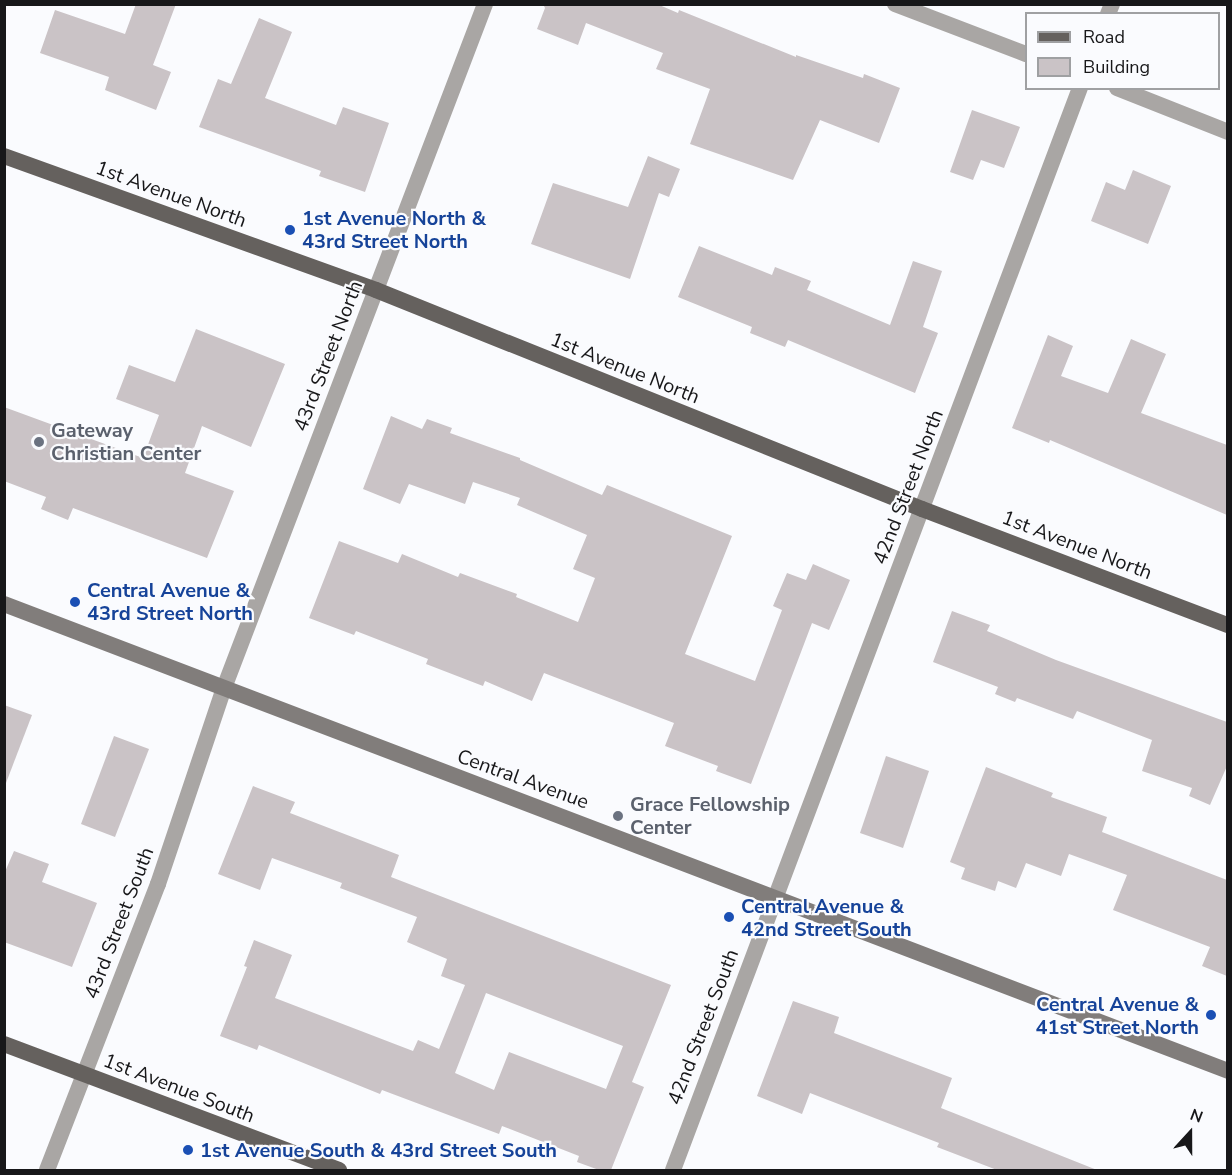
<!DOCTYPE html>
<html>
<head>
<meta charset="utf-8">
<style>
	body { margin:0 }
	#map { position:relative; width:1232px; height:1175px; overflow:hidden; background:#fafbfe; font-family:"Nunito Sans",sans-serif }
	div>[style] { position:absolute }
	.building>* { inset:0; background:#cac3c6 }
	.minor>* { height:16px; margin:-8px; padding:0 8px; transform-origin:8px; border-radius:8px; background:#a9a6a4 }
	.secondary>* { height:16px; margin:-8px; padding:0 8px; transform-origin:8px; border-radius:8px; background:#817d7b }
	.primary>* { height:16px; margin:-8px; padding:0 8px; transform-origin:8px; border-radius:8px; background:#65615e }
	.dots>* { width:16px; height:16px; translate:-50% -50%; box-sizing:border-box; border:3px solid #fafbfe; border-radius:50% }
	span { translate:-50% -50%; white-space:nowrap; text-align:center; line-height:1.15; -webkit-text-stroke:4.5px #fafbfe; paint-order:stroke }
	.street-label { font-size:20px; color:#171719 }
	.transit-label { font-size:20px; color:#164399; font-weight:700 }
	.left { translate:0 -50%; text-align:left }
	.right { translate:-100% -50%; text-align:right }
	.worship-label { font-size:20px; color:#5b616d; font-weight:700 }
	.frame { position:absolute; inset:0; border:6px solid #171719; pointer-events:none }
	.legend { position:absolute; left:1025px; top:12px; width:195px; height:78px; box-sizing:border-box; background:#fafbfe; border:2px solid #9fa0a2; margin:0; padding:8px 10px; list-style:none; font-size:18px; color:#171719 }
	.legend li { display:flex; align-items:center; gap:12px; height:30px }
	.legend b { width:30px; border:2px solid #9fa0a2 }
	.north { position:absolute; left:1160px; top:1103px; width:60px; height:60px; -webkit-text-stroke:4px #fafbfe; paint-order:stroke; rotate:21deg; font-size:16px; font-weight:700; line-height:24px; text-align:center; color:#171719 }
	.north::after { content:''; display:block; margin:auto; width:21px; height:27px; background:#171719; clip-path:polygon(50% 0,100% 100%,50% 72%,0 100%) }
</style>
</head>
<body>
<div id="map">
	<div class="building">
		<div style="clip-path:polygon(136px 4px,176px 4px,153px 65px,171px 72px,156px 110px,105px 90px,109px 77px,40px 53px,55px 10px,125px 34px)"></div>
		<div style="clip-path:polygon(543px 4px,657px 4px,678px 13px,679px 10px,796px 57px,796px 55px,863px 78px,864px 74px,900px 88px,879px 143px,820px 120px,793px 180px,690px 144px,710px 89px,656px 69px,663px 53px,586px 23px,578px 45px,537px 29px,545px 8px)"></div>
		<div style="clip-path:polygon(259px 18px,292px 32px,265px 98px,336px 125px,343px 107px,389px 123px,365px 192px,319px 176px,321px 171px,199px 127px,218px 79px,231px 84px)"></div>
		<div style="clip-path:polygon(972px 110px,1020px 127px,1004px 168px,981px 160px,973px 180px,950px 172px)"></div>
		<div style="clip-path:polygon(648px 156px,680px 169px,669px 197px,659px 193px,630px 279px,531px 244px,553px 183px,628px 207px)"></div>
		<div style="clip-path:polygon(1133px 170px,1171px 186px,1148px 244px,1091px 221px,1106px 182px,1125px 190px)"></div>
		<div style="clip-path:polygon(699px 246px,772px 275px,775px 267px,811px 281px,807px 290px,890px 325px,913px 261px,942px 271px,923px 327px,938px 333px,915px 393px,788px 340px,785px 347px,750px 333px,752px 327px,678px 297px)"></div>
		<div style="clip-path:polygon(196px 329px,285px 364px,251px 447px,202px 426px,185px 473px,234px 491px,207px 558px,73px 508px,68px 520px,41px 509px,46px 497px,4px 481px,4px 407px,143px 458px,159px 415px,116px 399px,129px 365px,175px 382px)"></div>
		<div style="clip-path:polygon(1048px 335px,1073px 346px,1061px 376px,1108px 393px,1131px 339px,1166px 354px,1141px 413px,1227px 445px,1227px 515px,1050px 440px,1049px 443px,1012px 428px)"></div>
		<div style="clip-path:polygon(391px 416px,422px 429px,427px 419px,452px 428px,450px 433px,520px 458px,520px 460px,602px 495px,607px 485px,732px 536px,685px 654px,755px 681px,782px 610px,773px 606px,787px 573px,806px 580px,813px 564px,850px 580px,829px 630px,812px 623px,751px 784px,716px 771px,718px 766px,665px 746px,674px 723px,544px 673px,532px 701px,485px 681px,483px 686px,426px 664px,428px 659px,356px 631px,354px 635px,309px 618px,339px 541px,398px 563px,402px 554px,458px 577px,460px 573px,517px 594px,516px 597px,578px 622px,595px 578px,573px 569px,587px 535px,517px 505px,520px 498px,473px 482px,465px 504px,409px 484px,400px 504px,363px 489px)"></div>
		<div style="clip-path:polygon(952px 611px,990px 625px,987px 631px,1056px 660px,1227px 722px,1227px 766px,1210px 805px,1189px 796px,1192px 788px,1142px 771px,1152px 740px,1077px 711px,1073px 719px,1017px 698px,1015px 702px,995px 694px,998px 687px,933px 662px)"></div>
		<div style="clip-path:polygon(4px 705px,32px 715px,6px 783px,4px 783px)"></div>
		<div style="clip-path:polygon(114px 736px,149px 749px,115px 837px,81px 824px)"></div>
		<div style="clip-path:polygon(886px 756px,929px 771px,903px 848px,860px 833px)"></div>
		<div style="clip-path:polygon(986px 767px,1053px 793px,1051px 797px,1107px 817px,1102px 832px,1227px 880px,1227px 976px,1202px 966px,1210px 947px,1113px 910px,1127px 875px,1069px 854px,1061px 876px,1026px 863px,1016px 888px,998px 881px,995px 891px,961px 879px,965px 868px,950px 862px)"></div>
		<div style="clip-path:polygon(evenodd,253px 786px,295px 802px,290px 813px,399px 855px,391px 877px,671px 985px,632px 1082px,644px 1087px,611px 1170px,599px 1170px,577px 1162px,579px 1156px,502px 1126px,499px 1134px,382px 1090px,380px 1094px,259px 1045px,257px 1050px,220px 1036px,247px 967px,244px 966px,254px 940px,292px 955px,275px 998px,413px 1051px,418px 1040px,439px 1049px,465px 985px,441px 976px,447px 959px,407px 942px,417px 917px,340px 888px,342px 883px,272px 858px,260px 890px,218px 874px,253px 786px,486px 993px,623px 1046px,606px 1089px,509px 1052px,494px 1090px,455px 1073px,486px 993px)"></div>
		<div style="clip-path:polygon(14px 851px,49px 864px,42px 882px,97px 903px,72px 967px,4px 942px,4px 874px)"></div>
		<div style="clip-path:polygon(793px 1001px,839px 1017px,834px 1033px,952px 1078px,941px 1108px,1097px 1170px,997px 1170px,937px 1147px,939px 1143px,810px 1093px,802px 1114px,757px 1096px)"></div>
	</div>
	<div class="minor">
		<div style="left:895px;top:4px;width:140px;rotate:20.9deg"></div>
		<div style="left:1108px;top:14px;width:11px;rotate:-68deg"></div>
		<div style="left:1117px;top:88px;width:119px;rotate:21.6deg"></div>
		<div style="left:47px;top:1170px;width:307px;rotate:-68.8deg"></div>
		<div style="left:158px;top:884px;width:207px;rotate:-71.4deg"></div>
		<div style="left:224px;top:688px;width:732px;rotate:-69.11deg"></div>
		<div style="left:673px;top:1170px;width:1156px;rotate:-69.39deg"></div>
	</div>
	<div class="secondary">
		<div style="left:4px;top:604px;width:1310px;rotate:20.88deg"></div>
	</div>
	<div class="primary">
		<div style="left:4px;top:156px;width:395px;rotate:19.8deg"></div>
		<div style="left:376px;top:290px;width:588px;rotate:21.86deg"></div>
		<div style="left:922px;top:509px;width:327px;rotate:20.8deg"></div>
		<div style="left:4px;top:1044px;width:358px;rotate:20.6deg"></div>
	</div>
	<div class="dots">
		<div style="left:290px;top:230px;background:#1a4fb4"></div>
		<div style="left:39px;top:442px;background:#6b7280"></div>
		<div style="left:75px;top:602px;background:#1a4fb4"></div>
		<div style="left:618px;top:816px;background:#6b7280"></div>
		<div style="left:729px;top:917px;background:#1a4fb4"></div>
		<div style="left:1211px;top:1015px;background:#1a4fb4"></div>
		<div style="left:188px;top:1150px;background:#1a4fb4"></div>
	</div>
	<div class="street-label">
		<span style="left:171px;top:194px;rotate:20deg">1st Avenue North</span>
		<span style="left:328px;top:356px;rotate:-69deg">43rd Street North</span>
		<span style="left:625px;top:368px;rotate:22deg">1st Avenue North</span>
		<span style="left:908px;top:487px;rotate:-69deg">42nd Street North</span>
		<span style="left:1077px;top:545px;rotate:21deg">1st Avenue North</span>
		<span style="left:523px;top:779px;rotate:20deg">Central Avenue</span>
		<span style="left:119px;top:923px;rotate:-69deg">43rd Street South</span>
		<span style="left:703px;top:1027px;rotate:-69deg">42nd Street South</span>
		<span style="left:179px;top:1088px;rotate:21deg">1st Avenue South</span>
	</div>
	<div class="transit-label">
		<span class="left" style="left:302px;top:230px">1st Avenue North &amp;<br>43rd Street North</span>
		<span class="left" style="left:87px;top:602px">Central Avenue &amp;<br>43rd Street North</span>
		<span class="left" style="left:741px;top:918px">Central Avenue &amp;<br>42nd Street South</span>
		<span class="right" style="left:1199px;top:1016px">Central Avenue &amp;<br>41st Street North</span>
		<span class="left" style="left:200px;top:1150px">1st Avenue South &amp; 43rd Street South</span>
	</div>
	<div class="worship-label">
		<span class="left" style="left:51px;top:442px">Gateway<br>Christian Center</span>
		<span class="left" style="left:630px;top:816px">Grace Fellowship<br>Center</span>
	</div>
	<div class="frame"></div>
	<ul class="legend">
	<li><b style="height:8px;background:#65615e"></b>Road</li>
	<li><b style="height:16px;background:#cac3c6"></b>Building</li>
	</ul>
	<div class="north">N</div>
</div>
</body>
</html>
